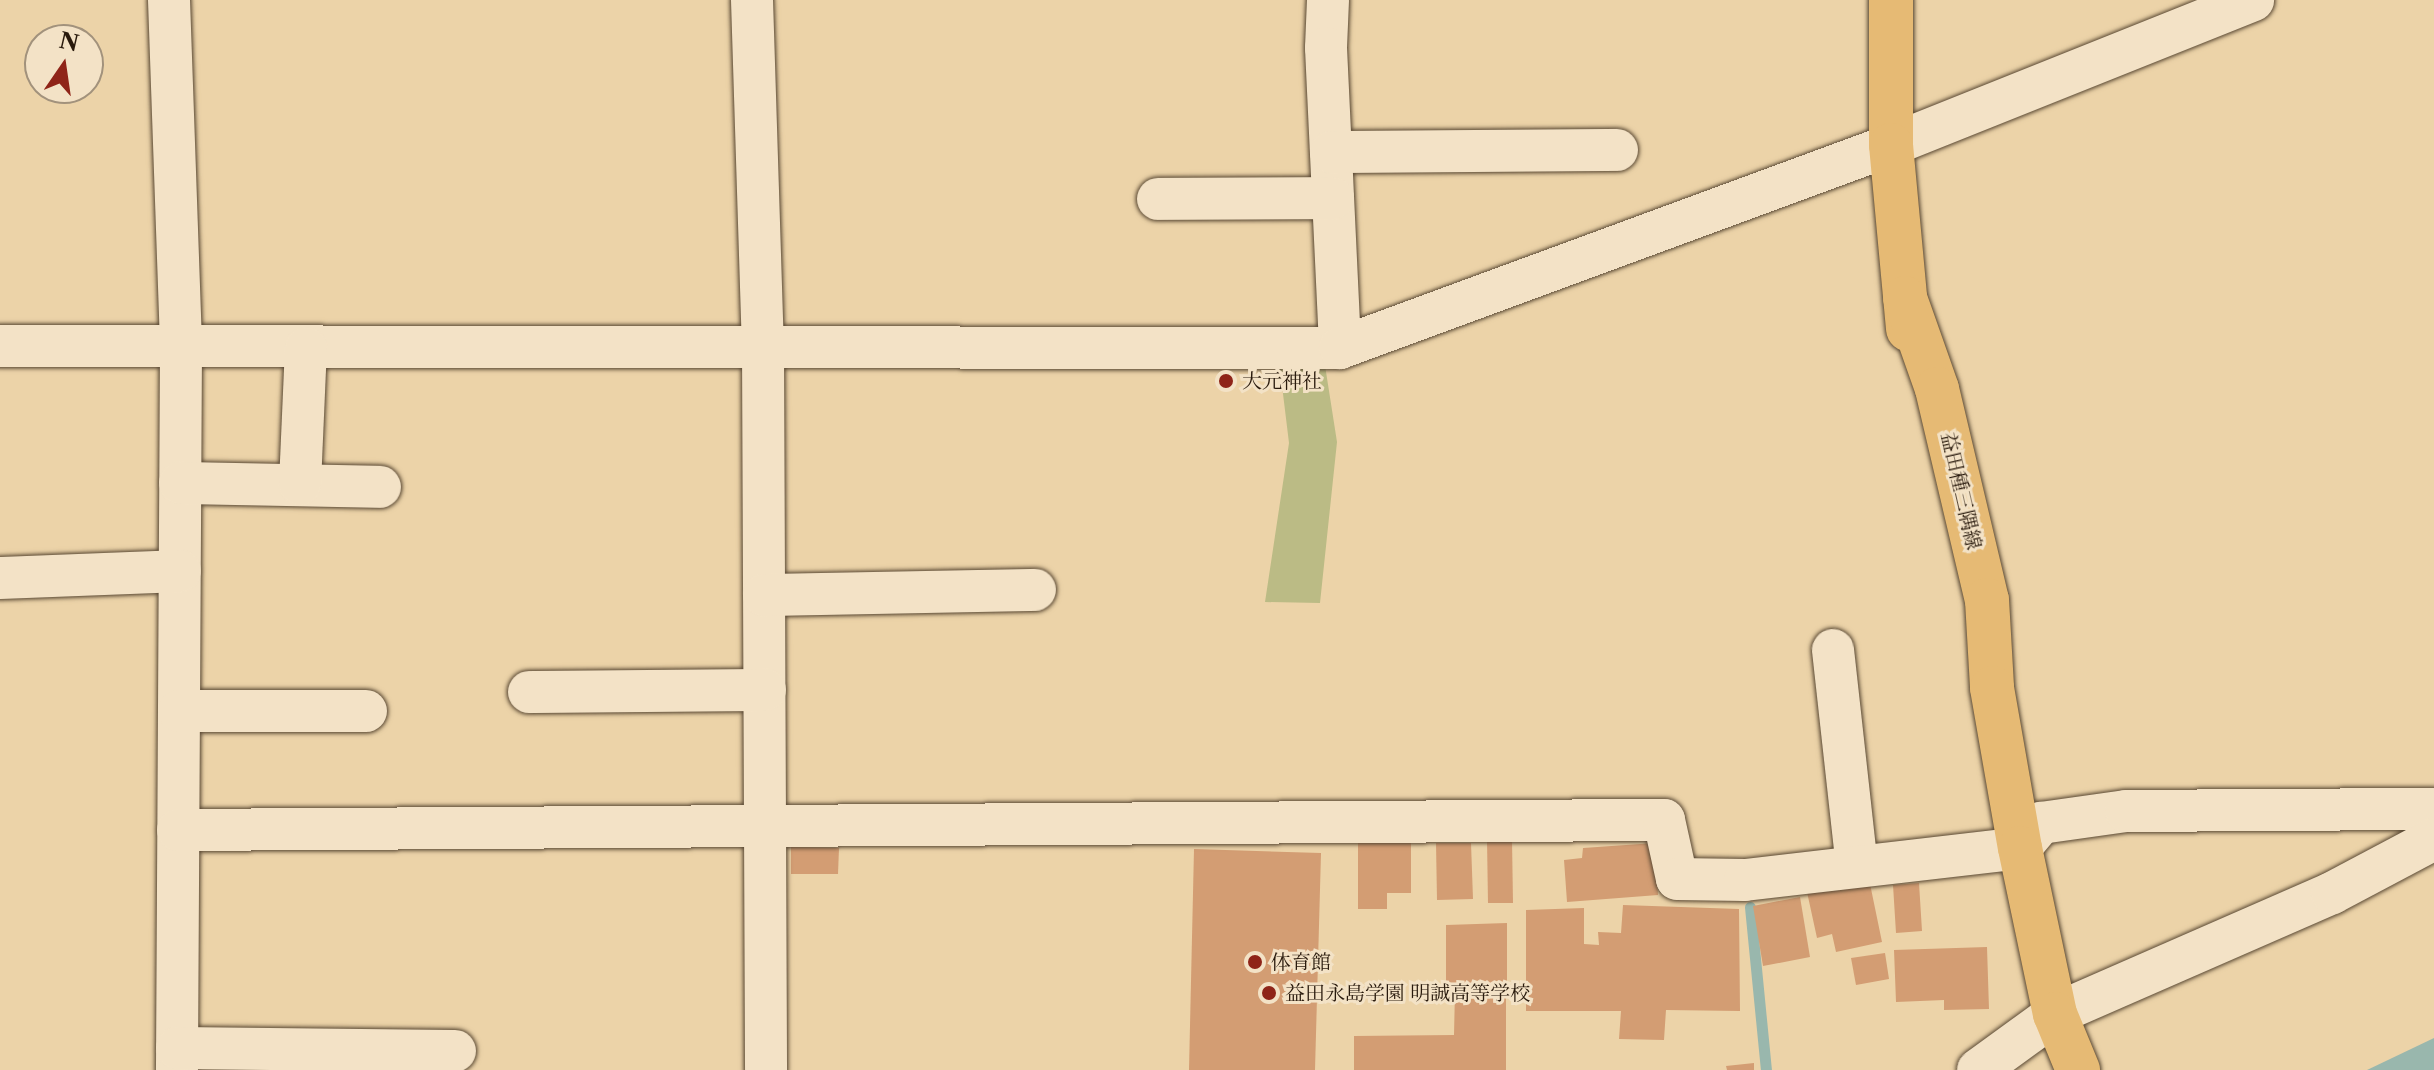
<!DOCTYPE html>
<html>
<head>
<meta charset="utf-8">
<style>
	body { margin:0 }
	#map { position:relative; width:2434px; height:1070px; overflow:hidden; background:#ecd3a8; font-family:"Libre Caslon Text","Noto Serif JP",serif }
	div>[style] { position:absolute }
	.green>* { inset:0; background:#bbbb85 }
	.water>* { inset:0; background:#99b7ad }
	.stream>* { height:11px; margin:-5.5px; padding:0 5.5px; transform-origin:5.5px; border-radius:5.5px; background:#99b7ad }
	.building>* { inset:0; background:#d39d73 }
	.roads { filter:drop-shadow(0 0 2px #594833) drop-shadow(0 0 2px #594833) }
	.minor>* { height:42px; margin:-21px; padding:0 21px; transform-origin:21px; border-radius:21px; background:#f3e2c6 }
	.major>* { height:44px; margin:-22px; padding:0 22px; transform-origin:22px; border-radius:22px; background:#e6ba74 }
	.dots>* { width:22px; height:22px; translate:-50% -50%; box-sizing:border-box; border:4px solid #f3e2c6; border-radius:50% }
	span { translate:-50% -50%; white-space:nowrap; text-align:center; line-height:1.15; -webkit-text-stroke:6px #f3e2c6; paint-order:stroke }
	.poi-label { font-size:20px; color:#28190c }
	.left { translate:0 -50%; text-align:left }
	.street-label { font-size:20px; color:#28190c }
	.north { position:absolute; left:24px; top:24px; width:80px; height:80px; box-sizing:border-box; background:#f3e2c6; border:2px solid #a2927c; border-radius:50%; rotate:13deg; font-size:22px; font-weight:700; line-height:32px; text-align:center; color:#28190c }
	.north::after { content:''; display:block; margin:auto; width:28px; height:36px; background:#8f2418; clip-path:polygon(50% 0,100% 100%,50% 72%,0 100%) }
</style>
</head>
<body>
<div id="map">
	<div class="green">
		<div style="clip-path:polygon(1324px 359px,1337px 442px,1320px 603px,1265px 602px,1289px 443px,1279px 361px)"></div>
	</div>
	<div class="water">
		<div style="clip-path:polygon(2434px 1038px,2434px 1070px,2367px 1070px)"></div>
	</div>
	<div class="stream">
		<div style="left:1750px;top:907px;width:164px;rotate:84.4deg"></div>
	</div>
	<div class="building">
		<div style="clip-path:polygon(1487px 840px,1512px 840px,1513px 903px,1488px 903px)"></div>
		<div style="clip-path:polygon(1411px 841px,1411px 893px,1387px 893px,1387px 909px,1358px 909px,1358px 842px)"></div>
		<div style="clip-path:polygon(1436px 843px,1471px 843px,1473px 899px,1437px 900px)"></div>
		<div style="clip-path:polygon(1655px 843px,1658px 895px,1567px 902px,1564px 860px,1582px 858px,1583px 848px)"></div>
		<div style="clip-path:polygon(791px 847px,839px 848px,838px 874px,791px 874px)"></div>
		<div style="clip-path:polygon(1194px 849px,1321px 853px,1315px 1070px,1189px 1070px)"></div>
		<div style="clip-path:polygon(1869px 879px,1882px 942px,1836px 952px,1832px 934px,1817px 938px,1807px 892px)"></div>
		<div style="clip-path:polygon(1919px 883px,1922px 931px,1896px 933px,1893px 885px)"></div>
		<div style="clip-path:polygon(1800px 897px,1810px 957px,1763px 966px,1753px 906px)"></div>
		<div style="clip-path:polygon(1623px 905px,1739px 909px,1740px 1011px,1666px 1010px,1664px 1040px,1619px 1039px,1621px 1011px,1526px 1011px,1526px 910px,1584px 908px,1584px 944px,1599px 945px,1598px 932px,1621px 933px)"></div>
		<div style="clip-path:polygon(1507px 923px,1507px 985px,1446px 986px,1446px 925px)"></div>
		<div style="clip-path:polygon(1987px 947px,1989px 1009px,1944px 1010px,1944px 1000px,1896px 1002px,1894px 950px)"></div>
		<div style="clip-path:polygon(1885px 953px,1889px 979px,1856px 985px,1851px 958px)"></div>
		<div style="clip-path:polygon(1455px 991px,1506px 993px,1506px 1070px,1354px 1070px,1354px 1036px,1454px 1035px)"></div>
		<div style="clip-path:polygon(1754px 1063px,1754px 1070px,1727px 1070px,1726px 1066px)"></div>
	</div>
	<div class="roads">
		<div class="minor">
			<div style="left:169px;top:0;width:348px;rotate:88deg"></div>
			<div style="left:181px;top:348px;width:722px;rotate:90.32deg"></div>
			<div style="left:752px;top:0;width:347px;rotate:88.2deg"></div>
			<div style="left:763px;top:347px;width:723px;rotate:89.76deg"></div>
			<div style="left:1328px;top:0;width:48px;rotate:92.4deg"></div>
			<div style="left:1326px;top:48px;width:300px;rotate:87.3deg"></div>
			<div style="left:1331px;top:152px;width:286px;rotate:-0.4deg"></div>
			<div style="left:1158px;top:199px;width:175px;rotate:-0.3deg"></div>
			<div style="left:0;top:346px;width:1340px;rotate:0.09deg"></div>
			<div style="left:1340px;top:348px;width:587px;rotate:-20.22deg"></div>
			<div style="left:1891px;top:145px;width:390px;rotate:-21.8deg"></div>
			<div style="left:180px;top:483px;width:200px;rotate:1.1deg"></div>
			<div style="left:300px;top:484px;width:136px;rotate:-87.5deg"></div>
			<div style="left:0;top:578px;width:180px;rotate:-2.2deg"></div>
			<div style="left:764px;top:595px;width:271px;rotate:-1.1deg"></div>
			<div style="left:1833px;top:650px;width:217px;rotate:83.7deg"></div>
			<div style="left:529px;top:692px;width:236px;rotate:-0.5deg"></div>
			<div style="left:179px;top:711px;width:187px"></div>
			<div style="left:178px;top:830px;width:1486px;rotate:-0.39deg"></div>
			<div style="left:1664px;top:820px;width:60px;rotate:77.6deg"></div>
			<div style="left:1677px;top:879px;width:68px;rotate:0.8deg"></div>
			<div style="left:1745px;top:880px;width:277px;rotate:-6.6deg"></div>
			<div style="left:2020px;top:848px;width:33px;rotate:-50deg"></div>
			<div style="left:2041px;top:823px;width:86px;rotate:-8deg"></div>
			<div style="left:2126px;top:811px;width:308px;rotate:-0.4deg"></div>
			<div style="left:177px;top:1048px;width:278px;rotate:0.6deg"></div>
			<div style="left:1978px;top:1070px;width:95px;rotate:-36deg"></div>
			<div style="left:2055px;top:1014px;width:302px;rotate:-23.6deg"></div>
			<div style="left:2332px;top:893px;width:115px;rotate:-27.9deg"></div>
		</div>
		<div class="major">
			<div style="left:1891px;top:0;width:145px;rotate:90deg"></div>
			<div style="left:1891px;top:145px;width:185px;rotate:84.7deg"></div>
			<div style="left:1905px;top:298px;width:96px;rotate:70.6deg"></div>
			<div style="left:1937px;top:389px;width:217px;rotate:76.7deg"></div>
			<div style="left:1987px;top:600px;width:88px;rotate:86.7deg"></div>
			<div style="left:1992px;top:688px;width:162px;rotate:80.1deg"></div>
			<div style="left:2020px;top:848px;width:170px;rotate:78.1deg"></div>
			<div style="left:2055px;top:1014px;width:61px;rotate:67.7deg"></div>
		</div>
	</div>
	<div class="dots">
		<div style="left:1226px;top:381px;background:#8f2418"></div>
		<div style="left:1255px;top:962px;background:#8f2418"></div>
		<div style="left:1269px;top:993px;background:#8f2418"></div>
	</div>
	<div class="poi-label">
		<span class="left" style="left:1242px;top:381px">大元神社</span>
		<span class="left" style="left:1271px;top:962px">体育館</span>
		<span class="left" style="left:1285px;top:993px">益田永島学園 明誠高等学校</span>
	</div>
	<div class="street-label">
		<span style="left:1961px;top:491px;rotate:77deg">益田種三隅線</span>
	</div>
	<div class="north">N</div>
</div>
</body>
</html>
